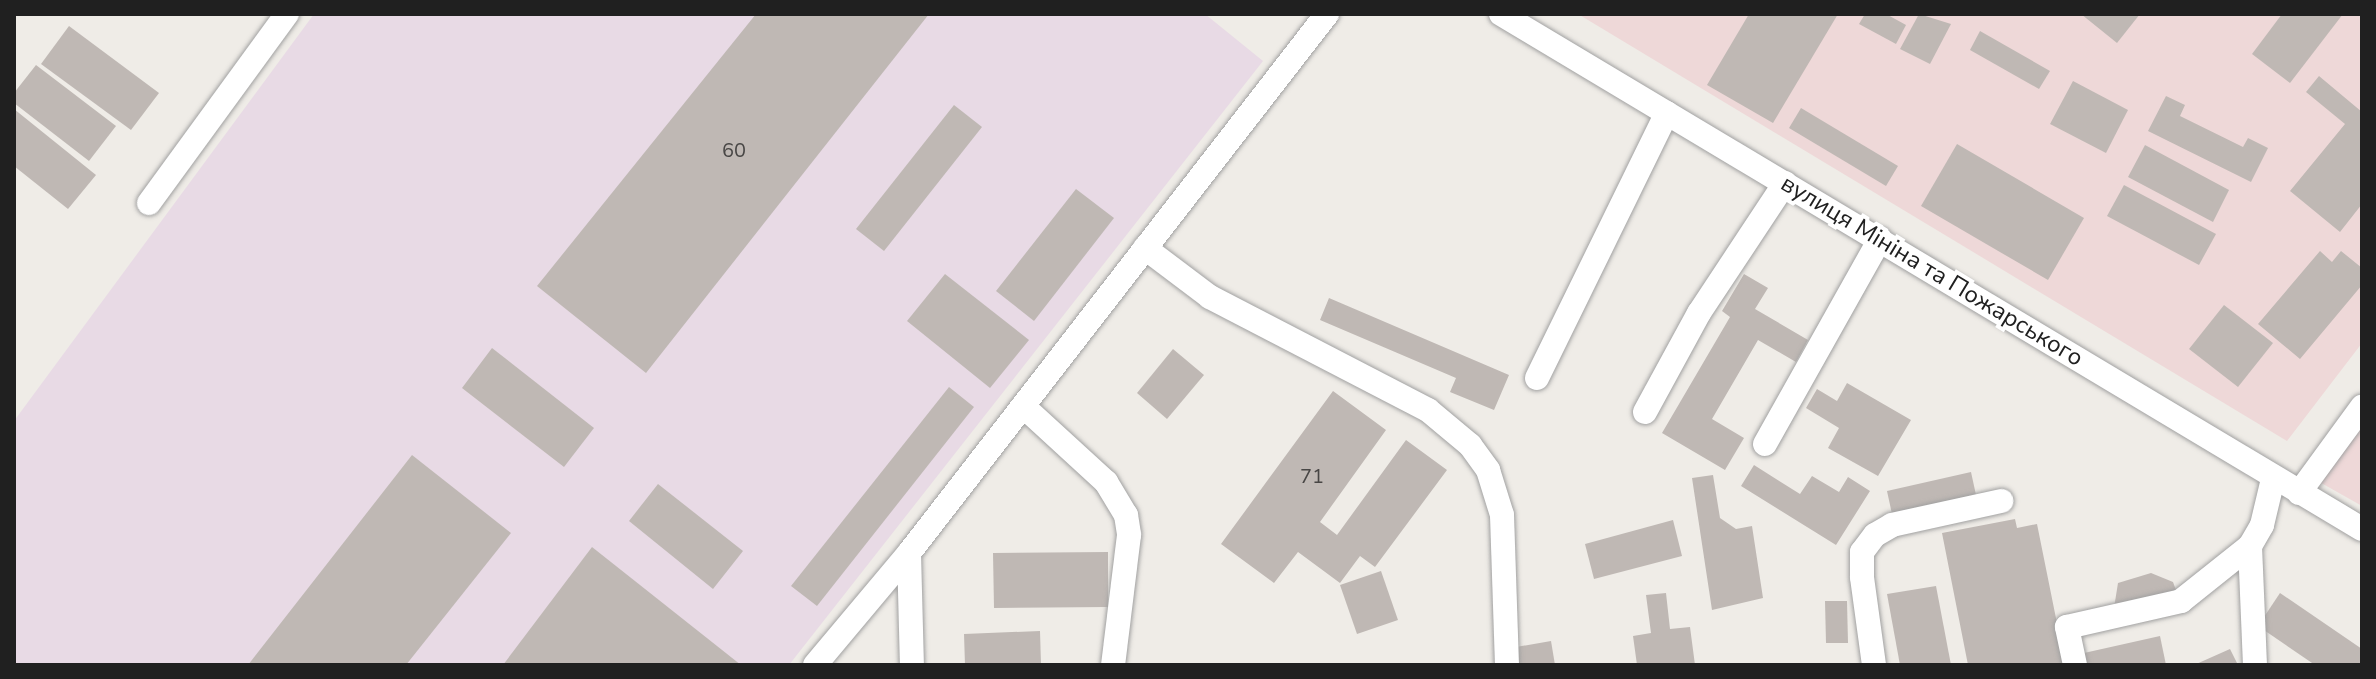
<!DOCTYPE html>
<html>
<head>
<meta charset="utf-8">
<style>
	body { margin:0 }
	#map { position:relative; width:2376px; height:679px; overflow:hidden; background:#efece7; font-family:"Nunito Sans",sans-serif }
	div>[style] { position:absolute }
	.commercial>* { inset:0; background:#eed8d8 }
	.industrial>* { inset:0; background:#e8dae5 }
	.building>* { inset:0; background:#bfb8b4 }
	.roads { filter:drop-shadow(0 0 2px #a1a1a1) drop-shadow(0 0 2px #a1a1a1) }
	.minor>* { height:24px; margin:-12px; padding:0 12px; transform-origin:12px; border-radius:12px; background:#fff }
	span { translate:-50% -50%; white-space:nowrap; text-align:center; line-height:1.15; -webkit-text-stroke:8px #fff; paint-order:stroke }
	.number-label { font-size:20px; color:#484645 }
	.number-label span { -webkit-text-stroke-width:0 }
	.street-label { font-size:24px; color:#202020 }
	.frame { position:absolute; inset:0; border:16px solid #202020; pointer-events:none }
</style>
</head>
<body>
<div id="map">
	<div class="commercial">
		<div style="clip-path:polygon(1578px 14px,2362px 14px,2362px 343px,2287px 441px)"></div>
		<div style="clip-path:polygon(2362px 421px,2362px 506px,2316px 480px)"></div>
	</div>
	<div class="industrial">
		<div style="clip-path:polygon(314px 14px,1205px 14px,1263px 61px,789px 665px,14px 665px,14px 421px)"></div>
	</div>
	<div class="building">
		<div style="clip-path:polygon(756px 14px,929px 14px,646px 373px,537px 286px)"></div>
		<div style="clip-path:polygon(1749px 14px,1838px 14px,1773px 123px,1707px 85px)"></div>
		<div style="clip-path:polygon(1865px 14px,1886px 14px,1906px 25px,1896px 44px,1859px 24px)"></div>
		<div style="clip-path:polygon(1919px 14px,1951px 24px,1930px 64px,1900px 49px)"></div>
		<div style="clip-path:polygon(2081px 14px,2140px 14px,2117px 43px)"></div>
		<div style="clip-path:polygon(2282px 14px,2343px 14px,2290px 83px,2252px 54px)"></div>
		<div style="clip-path:polygon(69px 26px,159px 93px,131px 130px,41px 64px)"></div>
		<div style="clip-path:polygon(1980px 31px,2050px 71px,2039px 89px,1970px 50px)"></div>
		<div style="clip-path:polygon(36px 65px,116px 126px,89px 161px,14px 103px,14px 93px)"></div>
		<div style="clip-path:polygon(2319px 76px,2362px 112px,2362px 204px,2340px 232px,2290px 191px,2345px 124px,2306px 92px)"></div>
		<div style="clip-path:polygon(2073px 81px,2128px 110px,2106px 153px,2050px 124px)"></div>
		<div style="clip-path:polygon(2166px 96px,2185px 105px,2180px 116px,2243px 147px,2248px 138px,2268px 148px,2251px 182px,2148px 131px)"></div>
		<div style="clip-path:polygon(954px 105px,982px 127px,884px 251px,856px 229px)"></div>
		<div style="clip-path:polygon(1801px 108px,1898px 166px,1886px 186px,1789px 128px)"></div>
		<div style="clip-path:polygon(14px 109px,96px 175px,68px 209px,14px 166px)"></div>
		<div style="clip-path:polygon(1957px 144px,2084px 218px,2048px 280px,1921px 206px)"></div>
		<div style="clip-path:polygon(2145px 145px,2229px 190px,2213px 222px,2128px 177px)"></div>
		<div style="clip-path:polygon(2124px 185px,2216px 234px,2199px 265px,2107px 216px)"></div>
		<div style="clip-path:polygon(1076px 189px,1114px 218px,1034px 321px,996px 291px)"></div>
		<div style="clip-path:polygon(2320px 251px,2332px 262px,2341px 251px,2362px 268px,2362px 285px,2300px 359px,2258px 324px)"></div>
		<div style="clip-path:polygon(945px 274px,1029px 340px,990px 388px,907px 321px)"></div>
		<div style="clip-path:polygon(1744px 274px,1768px 288px,1755px 309px,1808px 340px,1796px 362px,1758px 340px,1712px 419px,1744px 438px,1725px 470px,1662px 433px,1730px 317px,1722px 311px)"></div>
		<div style="clip-path:polygon(1329px 298px,1509px 375px,1494px 410px,1450px 392px,1456px 378px,1320px 320px)"></div>
		<div style="clip-path:polygon(2224px 305px,2273px 343px,2238px 387px,2189px 349px)"></div>
		<div style="clip-path:polygon(492px 348px,594px 428px,564px 467px,462px 388px)"></div>
		<div style="clip-path:polygon(1173px 349px,1204px 375px,1167px 419px,1137px 393px)"></div>
		<div style="clip-path:polygon(1847px 383px,1911px 420px,1878px 476px,1828px 448px,1839px 428px,1806px 408px,1817px 389px,1837px 401px)"></div>
		<div style="clip-path:polygon(949px 387px,974px 407px,817px 606px,791px 586px)"></div>
		<div style="clip-path:polygon(1333px 391px,1386px 430px,1320px 522px,1337px 535px,1406px 440px,1447px 470px,1375px 567px,1360px 556px,1340px 583px,1298px 552px,1274px 583px,1221px 544px)"></div>
		<div style="clip-path:polygon(412px 455px,511px 533px,406px 665px,248px 665px)"></div>
		<div style="clip-path:polygon(1754px 465px,1800px 494px,1812px 476px,1839px 492px,1848px 477px,1870px 491px,1836px 545px,1741px 486px)"></div>
		<div style="clip-path:polygon(1971px 472px,1976px 495px,1892px 514px,1887px 491px)"></div>
		<div style="clip-path:polygon(1713px 475px,1720px 518px,1736px 529px,1752px 526px,1763px 598px,1712px 610px,1692px 478px)"></div>
		<div style="clip-path:polygon(658px 484px,743px 551px,713px 589px,629px 521px)"></div>
		<div style="clip-path:polygon(2015px 519px,2017px 528px,2037px 524px,2065px 663px,1968px 665px,1942px 533px)"></div>
		<div style="clip-path:polygon(1673px 520px,1682px 556px,1594px 579px,1585px 544px)"></div>
		<div style="clip-path:polygon(592px 547px,741px 665px,503px 665px)"></div>
		<div style="clip-path:polygon(1108px 552px,1108px 607px,994px 608px,993px 553px)"></div>
		<div style="clip-path:polygon(1381px 571px,1398px 620px,1357px 634px,1340px 585px)"></div>
		<div style="clip-path:polygon(2151px 573px,2173px 582px,2177px 593px,2114px 608px,2118px 583px)"></div>
		<div style="clip-path:polygon(1936px 586px,1951px 665px,1900px 665px,1887px 594px)"></div>
		<div style="clip-path:polygon(1666px 593px,1670px 629px,1690px 627px,1695px 665px,1637px 665px,1633px 636px,1651px 633px,1646px 595px)"></div>
		<div style="clip-path:polygon(2280px 593px,2362px 649px,2362px 665px,2315px 665px,2258px 626px)"></div>
		<div style="clip-path:polygon(1825px 601px,1847px 601px,1848px 643px,1826px 643px)"></div>
		<div style="clip-path:polygon(1040px 631px,1041px 665px,965px 665px,964px 634px)"></div>
		<div style="clip-path:polygon(2160px 636px,2166px 665px,2086px 665px,2084px 653px)"></div>
		<div style="clip-path:polygon(1551px 641px,1555px 665px,1519px 665px,1516px 647px)"></div>
		<div style="clip-path:polygon(2230px 649px,2238px 665px,2194px 665px)"></div>
	</div>
	<div class="roads">
		<div class="minor">
			<div style="left:1501px;top:14px;width:1003px;rotate:30.89deg"></div>
			<div style="left:149px;top:203px;width:234px;rotate:-53.9deg"></div>
			<div style="left:1145px;top:248px;width:81px;rotate:37deg"></div>
			<div style="left:1210px;top:297px;width:246px;rotate:27.4deg"></div>
			<div style="left:1428px;top:410px;width:55px;rotate:39.8deg"></div>
			<div style="left:1470px;top:445px;width:31px;rotate:54deg"></div>
			<div style="left:1488px;top:470px;width:47px;rotate:72.7deg"></div>
			<div style="left:1502px;top:515px;width:150px;rotate:88.1deg"></div>
			<div style="left:1537px;top:378px;width:295px;rotate:-63.9deg"></div>
			<div style="left:1023px;top:406px;width:113px;rotate:42.5deg"></div>
			<div style="left:1106px;top:482px;width:39px;rotate:59deg"></div>
			<div style="left:1126px;top:515px;width:20px;rotate:81deg"></div>
			<div style="left:1129px;top:535px;width:131px;rotate:97deg"></div>
			<div style="left:1645px;top:412px;width:113px;rotate:-61.4deg"></div>
			<div style="left:1699px;top:313px;width:156px;rotate:-56.5deg"></div>
			<div style="left:1765px;top:444px;width:235px;rotate:-60.7deg"></div>
			<div style="left:2299px;top:493px;width:107px;rotate:-53.8deg"></div>
			<div style="left:2250px;top:546px;width:119px;rotate:87.6deg"></div>
			<div style="left:909px;top:553px;width:112px;rotate:88.5deg"></div>
			<div style="left:815px;top:665px;width:146px;rotate:-50deg"></div>
			<div style="left:909px;top:553px;width:682px;rotate:-52.21deg"></div>
			<div style="left:1874px;top:665px;width:89px;rotate:-97.8deg"></div>
			<div style="left:1862px;top:577px;width:25px;rotate:-90deg"></div>
			<div style="left:1862px;top:552px;width:21px;rotate:-53deg"></div>
			<div style="left:1875px;top:535px;width:20px;rotate:-30deg"></div>
			<div style="left:1892px;top:525px;width:112px;rotate:-12.4deg"></div>
			<div style="left:2075px;top:665px;width:39px;rotate:-102deg"></div>
			<div style="left:2067px;top:627px;width:117px;rotate:-12.8deg"></div>
			<div style="left:2181px;top:601px;width:88px;rotate:-38.6deg"></div>
			<div style="left:2250px;top:546px;width:24px;rotate:-60deg"></div>
			<div style="left:2262px;top:525px;width:47px;rotate:-76.6deg"></div>
		</div>
	</div>
	<div class="number-label">
		<span style="left:734px;top:150px">60</span>
		<span style="left:1312px;top:476px">71</span>
	</div>
	<div class="street-label">
		<span style="left:1932px;top:271px;rotate:31deg">вулиця Мініна та Пожарського</span>
	</div>
	<div class="frame"></div>
</div>
</body>
</html>
